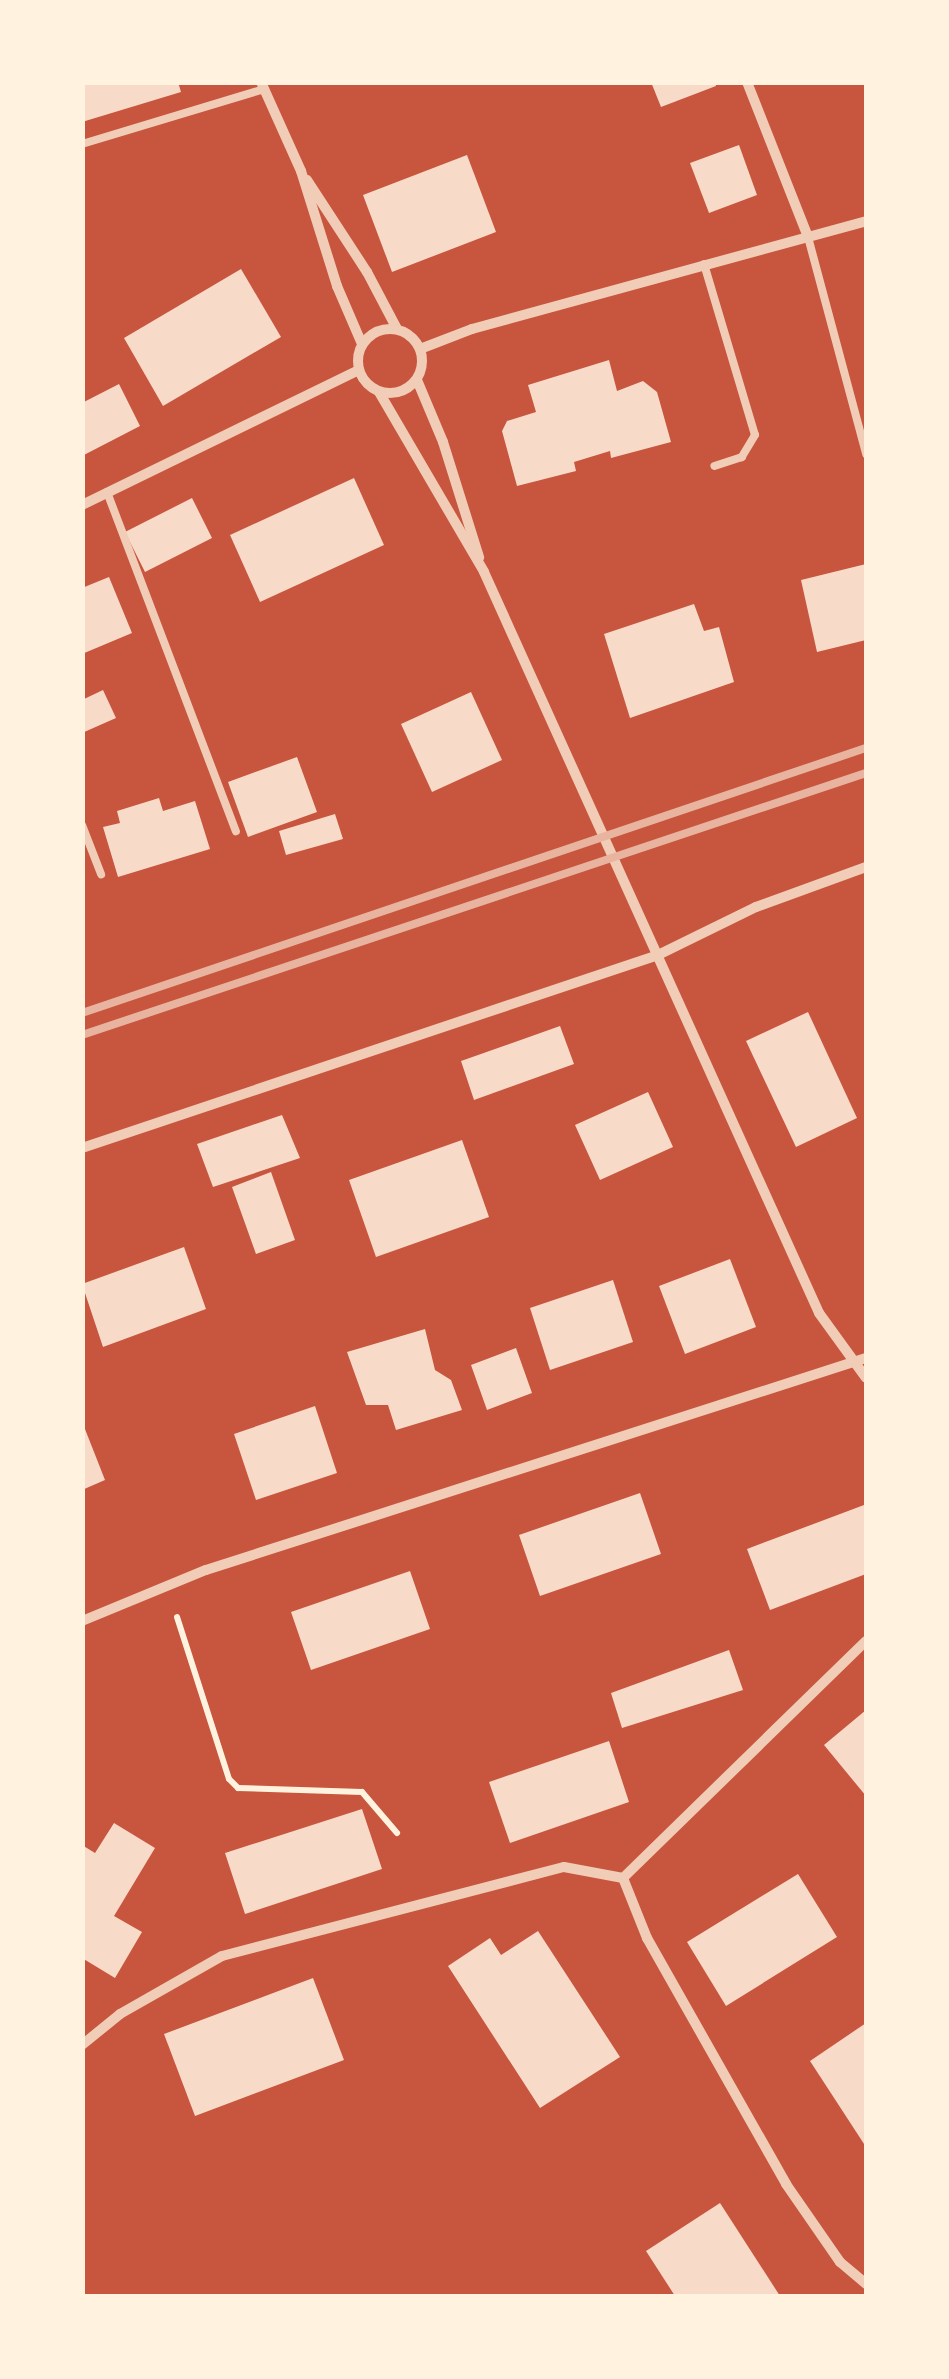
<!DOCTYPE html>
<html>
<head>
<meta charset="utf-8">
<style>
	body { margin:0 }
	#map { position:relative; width:949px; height:2379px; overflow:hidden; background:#c8553d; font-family:Literata,serif }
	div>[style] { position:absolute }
	.building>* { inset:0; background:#f7dbc8 }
	.path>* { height:6px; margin:-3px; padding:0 3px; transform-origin:3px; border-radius:3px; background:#fff3e0 }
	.service>* { height:8px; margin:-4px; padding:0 4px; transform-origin:4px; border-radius:4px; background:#f1ccb7 }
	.minor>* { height:10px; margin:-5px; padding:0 5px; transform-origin:5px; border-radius:5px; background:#f1ccb7 }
	.minor>.ring { margin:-5px; padding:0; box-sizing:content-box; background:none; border:10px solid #f1ccb7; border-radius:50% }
	.rail>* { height:8px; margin:-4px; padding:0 4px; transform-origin:4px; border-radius:4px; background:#e9b49f }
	span { translate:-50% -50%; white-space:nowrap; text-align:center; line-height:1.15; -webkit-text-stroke:8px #fff3e0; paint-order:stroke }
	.frame { position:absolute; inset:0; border:85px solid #fff3e0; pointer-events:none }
</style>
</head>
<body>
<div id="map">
	<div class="building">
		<div style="clip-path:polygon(82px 82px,178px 82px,181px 92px,82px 122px)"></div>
		<div style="clip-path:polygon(651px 82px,715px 82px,716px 86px,661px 107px)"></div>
		<div style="clip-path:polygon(739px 145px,757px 195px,709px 213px,690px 163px)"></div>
		<div style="clip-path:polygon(467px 155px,496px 232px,392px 272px,363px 195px)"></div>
		<div style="clip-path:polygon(241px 269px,281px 337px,163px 406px,124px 338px)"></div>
		<div style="clip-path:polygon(609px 360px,617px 391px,643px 381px,657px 392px,671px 442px,611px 458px,610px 451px,574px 462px,576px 471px,517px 486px,502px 431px,507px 421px,536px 412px,528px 385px)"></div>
		<div style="clip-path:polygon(119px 384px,140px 426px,82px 456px,82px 403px)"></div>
		<div style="clip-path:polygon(354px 478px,384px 545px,260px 602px,230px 535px)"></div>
		<div style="clip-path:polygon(192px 498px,212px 538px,145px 572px,125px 532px)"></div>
		<div style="clip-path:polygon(866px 564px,866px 640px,817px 652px,801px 580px)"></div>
		<div style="clip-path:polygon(109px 577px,132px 633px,82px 654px,82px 588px)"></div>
		<div style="clip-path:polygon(694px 604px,704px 631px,719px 627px,734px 682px,630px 718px,604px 634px)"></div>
		<div style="clip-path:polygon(103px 690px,116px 718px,82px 733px,82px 700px)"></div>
		<div style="clip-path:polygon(471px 692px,502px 760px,432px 792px,401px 724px)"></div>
		<div style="clip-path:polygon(297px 757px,317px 812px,248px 837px,228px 782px)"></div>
		<div style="clip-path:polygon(159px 798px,163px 811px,195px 801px,210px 849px,118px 877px,103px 827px,120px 823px,117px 811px)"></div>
		<div style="clip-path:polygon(335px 814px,343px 839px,286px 855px,279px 831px)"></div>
		<div style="clip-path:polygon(808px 1012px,857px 1118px,796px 1147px,746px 1041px)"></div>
		<div style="clip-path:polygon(560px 1026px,574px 1064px,474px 1100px,461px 1061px)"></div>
		<div style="clip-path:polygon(648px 1092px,673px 1147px,600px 1180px,575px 1125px)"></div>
		<div style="clip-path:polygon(282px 1115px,300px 1158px,213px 1187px,197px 1144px)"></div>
		<div style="clip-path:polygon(462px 1140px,489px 1217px,376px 1257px,349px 1180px)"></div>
		<div style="clip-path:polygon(271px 1172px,295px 1240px,256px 1254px,232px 1187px)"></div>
		<div style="clip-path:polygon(184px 1247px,206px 1309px,103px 1347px,82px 1284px)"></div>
		<div style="clip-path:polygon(730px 1259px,756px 1327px,685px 1354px,659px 1286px)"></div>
		<div style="clip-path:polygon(613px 1280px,633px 1342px,550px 1370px,530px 1308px)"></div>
		<div style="clip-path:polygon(425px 1329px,435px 1370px,451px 1380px,462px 1410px,396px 1430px,388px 1405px,366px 1405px,347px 1352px)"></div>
		<div style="clip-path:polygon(516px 1348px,532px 1393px,487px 1410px,471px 1365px)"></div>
		<div style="clip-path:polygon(315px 1406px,337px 1473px,256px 1500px,234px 1434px)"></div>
		<div style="clip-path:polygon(83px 1424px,105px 1480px,82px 1490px,82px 1425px)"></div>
		<div style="clip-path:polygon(640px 1493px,661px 1554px,540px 1596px,519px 1535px)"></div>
		<div style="clip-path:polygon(864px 1505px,866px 1574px,770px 1610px,747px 1549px)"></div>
		<div style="clip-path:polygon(410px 1571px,430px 1629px,311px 1670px,291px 1612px)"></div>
		<div style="clip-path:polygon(729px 1650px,743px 1690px,622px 1728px,611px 1693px)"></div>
		<div style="clip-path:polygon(866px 1710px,866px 1796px,824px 1745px)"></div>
		<div style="clip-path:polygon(609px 1741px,629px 1802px,510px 1843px,489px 1782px)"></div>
		<div style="clip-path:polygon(362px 1809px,382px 1869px,245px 1914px,225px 1853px)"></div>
		<div style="clip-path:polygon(114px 1823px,155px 1848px,114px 1916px,142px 1932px,115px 1978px,82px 1958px,82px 1845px,95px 1853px)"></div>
		<div style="clip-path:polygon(798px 1874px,837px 1937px,726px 2006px,687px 1942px)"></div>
		<div style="clip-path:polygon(538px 1931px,620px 2057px,540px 2108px,448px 1966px,490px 1938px,501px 1955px)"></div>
		<div style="clip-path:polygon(313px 1978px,344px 2060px,195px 2116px,164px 2034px)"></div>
		<div style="clip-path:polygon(866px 2023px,866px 2147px,810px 2061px)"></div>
		<div style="clip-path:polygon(720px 2203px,780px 2296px,675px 2296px,646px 2251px)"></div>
	</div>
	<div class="path">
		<div style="left:177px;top:1617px;width:170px;rotate:72.2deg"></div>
		<div style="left:229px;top:1779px;width:13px;rotate:45deg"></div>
		<div style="left:238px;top:1788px;width:124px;rotate:1.8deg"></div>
		<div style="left:362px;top:1792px;width:54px;rotate:49.5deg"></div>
	</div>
	<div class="service">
		<div style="left:82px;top:144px;width:190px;rotate:-16.8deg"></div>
		<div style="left:808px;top:237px;width:225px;rotate:75deg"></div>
		<div style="left:704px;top:264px;width:178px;rotate:73.4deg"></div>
		<div style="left:755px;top:435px;width:26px;rotate:121deg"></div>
		<div style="left:742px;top:457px;width:29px;rotate:162deg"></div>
		<div style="left:107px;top:492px;width:363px;rotate:69.2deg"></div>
		<div style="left:82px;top:825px;width:53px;rotate:68.8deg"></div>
	</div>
	<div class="minor">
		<div style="left:261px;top:82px;width:98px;rotate:65.8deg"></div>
		<div style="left:301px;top:171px;width:121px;rotate:72.6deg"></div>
		<div style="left:337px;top:286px;width:63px;rotate:66.7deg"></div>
		<div style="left:747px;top:82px;width:167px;rotate:68.5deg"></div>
		<div style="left:307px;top:180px;width:110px;rotate:56.9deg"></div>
		<div style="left:367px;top:272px;width:64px;rotate:62.2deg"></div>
		<div class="ring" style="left:358px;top:329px;width:54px;height:54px"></div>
		<div style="left:420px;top:349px;width:56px;rotate:-21deg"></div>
		<div style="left:472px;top:329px;width:409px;rotate:-15.3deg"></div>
		<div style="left:417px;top:380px;width:67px;rotate:67.2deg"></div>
		<div style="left:443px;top:442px;width:121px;rotate:72.6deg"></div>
		<div style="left:379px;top:392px;width:208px;rotate:59.7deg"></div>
		<div style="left:484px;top:572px;width:813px;rotate:65.67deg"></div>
		<div style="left:819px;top:1313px;width:80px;rotate:54.1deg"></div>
		<div style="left:82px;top:505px;width:308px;rotate:-26deg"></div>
		<div style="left:82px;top:1148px;width:607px;rotate:-18.52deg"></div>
		<div style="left:658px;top:955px;width:109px;rotate:-26.1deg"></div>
		<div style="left:756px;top:907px;width:117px;rotate:-20deg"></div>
		<div style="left:82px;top:1621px;width:134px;rotate:-22.4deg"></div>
		<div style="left:206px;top:1570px;width:693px;rotate:-17.81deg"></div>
		<div style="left:623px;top:1878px;width:65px;rotate:68.2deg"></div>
		<div style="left:647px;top:1938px;width:283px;rotate:60.5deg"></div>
		<div style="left:786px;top:2184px;width:95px;rotate:55.3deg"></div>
		<div style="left:840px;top:2262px;width:34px;rotate:40deg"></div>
		<div style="left:623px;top:1878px;width:339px;rotate:-44.3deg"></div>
		<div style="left:82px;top:2045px;width:49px;rotate:-39.2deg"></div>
		<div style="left:120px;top:2014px;width:117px;rotate:-29.6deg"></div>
		<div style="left:222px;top:1956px;width:353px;rotate:-14.6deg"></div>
		<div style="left:564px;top:1867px;width:60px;rotate:10.6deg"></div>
	</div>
	<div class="rail">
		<div style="left:82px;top:1013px;width:828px;rotate:-18.68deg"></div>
		<div style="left:82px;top:1035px;width:827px;rotate:-18.48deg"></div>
	</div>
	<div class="frame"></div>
</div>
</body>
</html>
